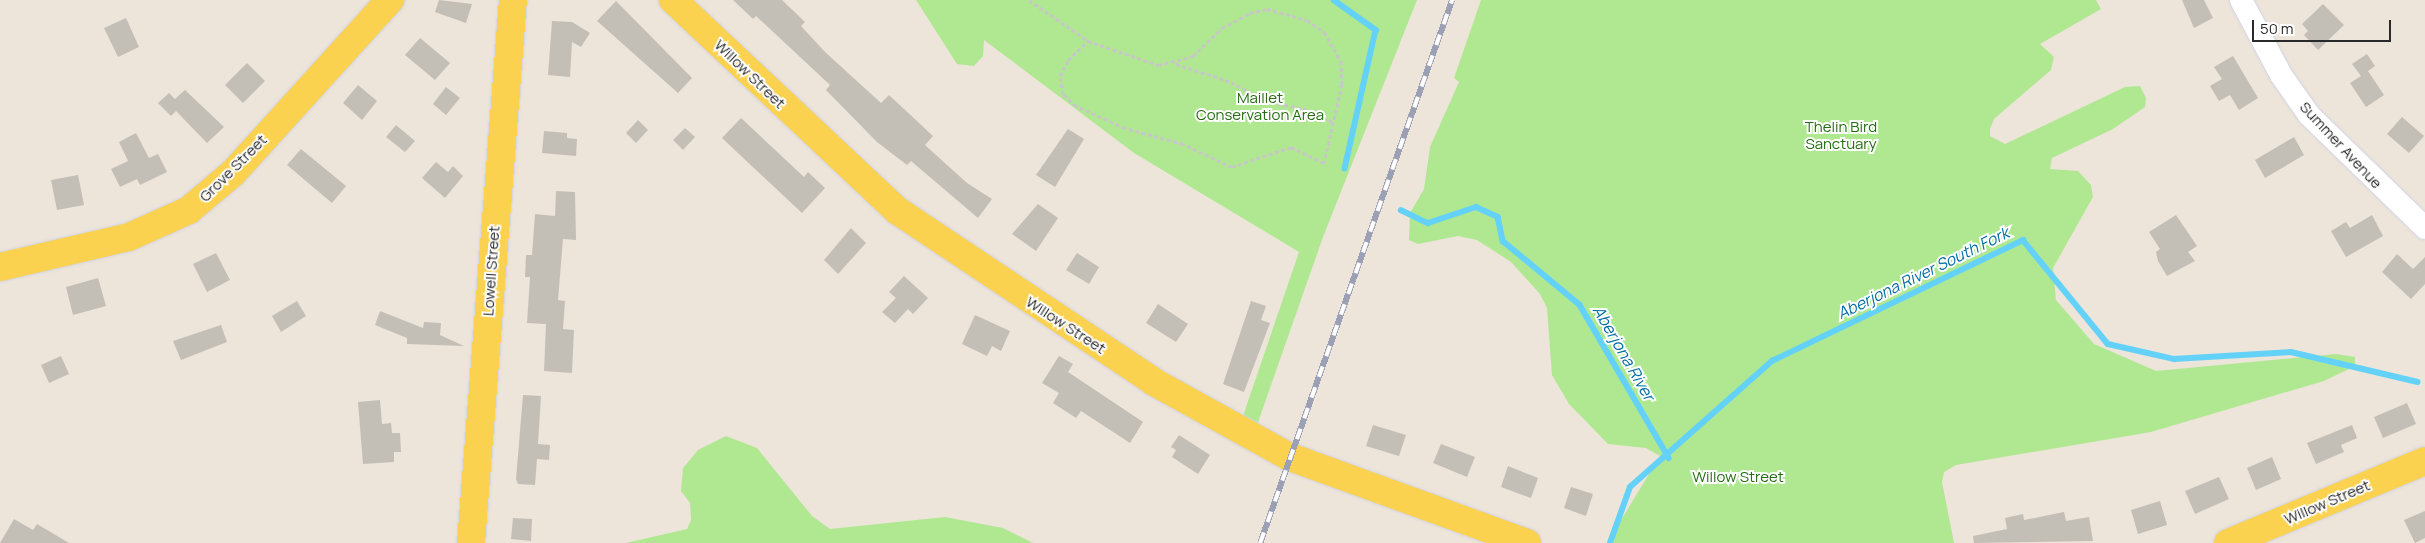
<!DOCTYPE html>
<html>
<head>
<meta charset="utf-8">
<style>
	body { margin:0 }
	#map { position:relative; width:2425px; height:543px; overflow:hidden; background:#ede4da; font-family:Manrope,sans-serif }
	div>[style] { position:absolute }
	.green>* { inset:0; background:#b0e892 }
	.stream>* { height:5.5px; margin:-2.75px; padding:0 2.75px; transform-origin:2.75px; border-radius:2.75px; background:#64d2f8 }
	.building>* { inset:0; background:#c4bfb6 }
	.path>* { height:3px; margin-top:-1.5px; transform-origin:0; background:repeating-linear-gradient(90deg,#c7c7c7 0 4px,transparent 0 6.5px) }
	.roads { filter:drop-shadow(0 0 1px #cfd3e4) drop-shadow(0 0 1px #cfd3e4) }
	.minor>* { height:22px; margin:-11px; padding:0 11px; transform-origin:11px; border-radius:11px; background:#fff }
	.major>* { height:28px; margin:-14px; padding:0 14px; transform-origin:14px; border-radius:14px; background:#fbd250 }
	.rail>* { height:5.5px; margin-top:-2.75px; transform-origin:0; background:repeating-linear-gradient(90deg,#fff 0 11px,#9ca0b5 0 22px); box-sizing:border-box; border-block:1px solid #9ca0b5 }
	span { translate:-50% -50%; white-space:nowrap; text-align:center; line-height:1.15; -webkit-text-stroke:4px #fff; paint-order:stroke }
	.street-label { font-size:15px; color:#292929 }
	.park-label { font-size:15px; color:#276c14 }
	.water-label { font-size:16px; color:#036ea4; font-style:italic }
	.scale { position:absolute; left:2252px; top:20px; width:139px; height:22px; box-sizing:border-box; border:2px solid #292929; border-top:0; padding-left:6px; font-size:15px; line-height:18px; white-space:nowrap; color:#292929; -webkit-text-stroke:4px #fff; paint-order:stroke }
</style>
</head>
<body>
<div id="map">
	<div class="green">
		<div style="clip-path:polygon(916px 0,1417px 0,1323px 237px,1257px 425px,1243px 416px,1299px 252px,1134px 153px,984px 40px,983px 56px,974px 66px,957px 64px)"></div>
		<div style="clip-path:polygon(1481px 0,2096px 0,2101px 9px,2040px 44px,2054px 57px,2051px 70px,1994px 119px,1990px 129px,1990px 136px,2005px 144px,2125px 87px,2140px 86px,2146px 98px,2145px 107px,2113px 129px,2052px 158px,2050px 169px,2078px 171px,2091px 185px,2093px 197px,2053px 268px,2056px 300px,2094px 344px,2156px 371px,2336px 354px,2355px 357px,2355px 366px,2324px 381px,2151px 432px,1956px 465px,1944px 472px,1942px 482px,1954px 543px,1607px 543px,1660px 456px,1646px 448px,1608px 444px,1569px 404px,1552px 375px,1547px 308px,1540px 294px,1511px 262px,1477px 240px,1458px 236px,1418px 244px,1409px 240px,1410px 213px,1424px 189px,1430px 147px,1459px 82px,1454px 78px)"></div>
		<div style="clip-path:polygon(726px 436px,757px 448px,812px 516px,830px 529px,945px 517px,1003px 528px,1033px 543px,626px 543px,687px 529px,691px 520px,690px 503px,681px 491px,683px 468px,698px 450px)"></div>
	</div>
	<div class="stream">
		<div style="left:1334px;top:0;width:52px;rotate:35.5deg"></div>
		<div style="left:1376px;top:30px;width:142px;rotate:102.6deg"></div>
		<div style="left:1401px;top:210px;width:30px;rotate:26deg"></div>
		<div style="left:1428px;top:223px;width:51px;rotate:-18.4deg"></div>
		<div style="left:1476px;top:207px;width:24px;rotate:24deg"></div>
		<div style="left:1498px;top:217px;width:25px;rotate:78deg"></div>
		<div style="left:1503px;top:241px;width:100px;rotate:39.7deg"></div>
		<div style="left:1580px;top:305px;width:177px;rotate:59.8deg"></div>
		<div style="left:1610px;top:543px;width:59px;rotate:-70.3deg"></div>
		<div style="left:1630px;top:487px;width:190px;rotate:-41.6deg"></div>
		<div style="left:1772px;top:361px;width:279px;rotate:-25.7deg"></div>
		<div style="left:2023px;top:240px;width:134px;rotate:50.7deg"></div>
		<div style="left:2108px;top:344px;width:68px;rotate:12.8deg"></div>
		<div style="left:2174px;top:359px;width:117px;rotate:-3.4deg"></div>
		<div style="left:2291px;top:352px;width:130px;rotate:13.3deg"></div>
	</div>
	<div class="building">
		<div style="clip-path:polygon(439px 0,472px 4px,466px 23px,435px 12px)"></div>
		<div style="clip-path:polygon(733px 0,782px 0,805px 22px,801px 26px,825px 52px,881px 103px,889px 95px,933px 136px,925px 145px,967px 183px,992px 199px,978px 218px,911px 161px,907px 165px,877px 142px,826px 90px,830px 85px,756px 16px,753px 19px)"></div>
		<div style="clip-path:polygon(2182px 0,2204px 0,2213px 18px,2194px 28px)"></div>
		<div style="clip-path:polygon(616px 1px,692px 78px,678px 93px,597px 21px)"></div>
		<div style="clip-path:polygon(2323px 4px,2344px 25px,2318px 50px,2304px 35px,2308px 31px,2302px 24px)"></div>
		<div style="clip-path:polygon(126px 18px,139px 47px,118px 57px,104px 28px)"></div>
		<div style="clip-path:polygon(552px 21px,572px 22px,590px 33px,581px 47px,572px 42px,570px 77px,548px 75px)"></div>
		<div style="clip-path:polygon(420px 38px,450px 63px,435px 80px,405px 55px)"></div>
		<div style="clip-path:polygon(2367px 54px,2375px 66px,2368px 71px,2384px 95px,2366px 107px,2350px 83px,2361px 76px,2352px 64px)"></div>
		<div style="clip-path:polygon(2233px 56px,2258px 98px,2239px 110px,2230px 95px,2219px 101px,2210px 86px,2222px 79px,2214px 67px)"></div>
		<div style="clip-path:polygon(247px 63px,265px 81px,243px 103px,225px 85px)"></div>
		<div style="clip-path:polygon(358px 85px,377px 101px,362px 120px,343px 103px)"></div>
		<div style="clip-path:polygon(446px 87px,460px 98px,446px 115px,433px 104px)"></div>
		<div style="clip-path:polygon(185px 90px,224px 127px,207px 143px,176px 111px,171px 116px,158px 103px,169px 93px,175px 99px)"></div>
		<div style="clip-path:polygon(2402px 117px,2424px 136px,2409px 153px,2387px 134px)"></div>
		<div style="clip-path:polygon(741px 118px,804px 177px,808px 172px,825px 188px,802px 213px,722px 138px)"></div>
		<div style="clip-path:polygon(638px 120px,648px 130px,636px 143px,626px 133px)"></div>
		<div style="clip-path:polygon(396px 125px,415px 141px,405px 152px,386px 137px)"></div>
		<div style="clip-path:polygon(685px 128px,695px 137px,683px 150px,673px 140px)"></div>
		<div style="clip-path:polygon(1068px 129px,1084px 139px,1055px 187px,1036px 175px)"></div>
		<div style="clip-path:polygon(544px 131px,567px 133px,567px 138px,577px 139px,576px 156px,542px 153px)"></div>
		<div style="clip-path:polygon(136px 133px,149px 158px,158px 154px,167px 172px,140px 185px,137px 179px,120px 187px,111px 169px,128px 161px,119px 142px)"></div>
		<div style="clip-path:polygon(2294px 137px,2304px 155px,2265px 178px,2255px 160px)"></div>
		<div style="clip-path:polygon(301px 149px,346px 186px,332px 203px,287px 165px)"></div>
		<div style="clip-path:polygon(436px 162px,448px 172px,453px 166px,463px 176px,445px 198px,422px 178px)"></div>
		<div style="clip-path:polygon(78px 175px,84px 205px,57px 210px,51px 180px)"></div>
		<div style="clip-path:polygon(556px 191px,575px 192px,576px 240px,563px 239px,558px 300px,565px 301px,563px 329px,574px 330px,572px 373px,544px 371px,546px 324px,527px 323px,530px 277px,525px 277px,526px 255px,532px 255px,535px 214px,555px 216px)"></div>
		<div style="clip-path:polygon(1038px 204px,1058px 218px,1036px 251px,1012px 234px)"></div>
		<div style="clip-path:polygon(2176px 215px,2197px 246px,2188px 252px,2195px 261px,2167px 276px,2158px 261px,2156px 252px,2160px 249px,2149px 232px)"></div>
		<div style="clip-path:polygon(2372px 215px,2383px 236px,2346px 257px,2331px 231px,2346px 222px,2350px 228px)"></div>
		<div style="clip-path:polygon(851px 228px,866px 243px,838px 274px,824px 260px)"></div>
		<div style="clip-path:polygon(216px 253px,230px 280px,207px 292px,193px 264px)"></div>
		<div style="clip-path:polygon(1077px 253px,1099px 267px,1089px 284px,1066px 270px)"></div>
		<div style="clip-path:polygon(2397px 254px,2413px 269px,2425px 257px,2425px 284px,2411px 299px,2382px 272px)"></div>
		<div style="clip-path:polygon(904px 276px,928px 298px,913px 314px,908px 309px,895px 323px,882px 312px,896px 298px,889px 292px)"></div>
		<div style="clip-path:polygon(98px 278px,106px 306px,73px 315px,66px 287px)"></div>
		<div style="clip-path:polygon(297px 301px,306px 316px,281px 332px,272px 316px)"></div>
		<div style="clip-path:polygon(1251px 301px,1266px 306px,1261px 320px,1270px 323px,1244px 392px,1223px 384px)"></div>
		<div style="clip-path:polygon(1158px 304px,1188px 324px,1176px 342px,1146px 323px)"></div>
		<div style="clip-path:polygon(380px 311px,423px 328px,424px 322px,441px 323px,440px 335px,464px 346px,407px 344px,407px 338px,375px 325px)"></div>
		<div style="clip-path:polygon(975px 315px,1010px 331px,1001px 351px,992px 346px,987px 356px,962px 344px)"></div>
		<div style="clip-path:polygon(221px 325px,227px 342px,181px 360px,173px 341px)"></div>
		<div style="clip-path:polygon(61px 356px,69px 374px,49px 383px,41px 365px)"></div>
		<div style="clip-path:polygon(1059px 356px,1073px 364px,1068px 372px,1143px 422px,1130px 443px,1081px 411px,1076px 418px,1053px 403px,1059px 393px,1042px 383px)"></div>
		<div style="clip-path:polygon(523px 395px,541px 396px,538px 444px,550px 445px,549px 460px,537px 459px,535px 485px,518px 484px,516px 479px)"></div>
		<div style="clip-path:polygon(380px 400px,382px 424px,391px 423px,392px 433px,400px 433px,401px 452px,394px 452px,394px 462px,363px 464px,358px 402px)"></div>
		<div style="clip-path:polygon(2407px 403px,2416px 424px,2383px 438px,2374px 417px)"></div>
		<div style="clip-path:polygon(1373px 425px,1406px 435px,1399px 456px,1366px 446px)"></div>
		<div style="clip-path:polygon(2352px 425px,2357px 438px,2341px 445px,2344px 452px,2316px 464px,2307px 443px)"></div>
		<div style="clip-path:polygon(1179px 435px,1210px 455px,1198px 474px,1172px 457px,1176px 450px,1171px 447px)"></div>
		<div style="clip-path:polygon(1441px 444px,1475px 457px,1467px 477px,1433px 463px)"></div>
		<div style="clip-path:polygon(2272px 457px,2281px 479px,2256px 490px,2247px 468px)"></div>
		<div style="clip-path:polygon(1508px 466px,1538px 478px,1531px 498px,1501px 487px)"></div>
		<div style="clip-path:polygon(2219px 477px,2229px 499px,2195px 514px,2185px 491px)"></div>
		<div style="clip-path:polygon(1571px 487px,1593px 494px,1586px 516px,1564px 508px)"></div>
		<div style="clip-path:polygon(2160px 501px,2167px 525px,2138px 534px,2131px 510px)"></div>
		<div style="clip-path:polygon(2425px 511px,2425px 538px,2415px 543px,2404px 520px)"></div>
		<div style="clip-path:polygon(2064px 512px,2066px 521px,2089px 517px,2093px 541px,1974px 543px,1973px 536px,2007px 529px,2005px 518px,2023px 514px,2024px 520px)"></div>
		<div style="clip-path:polygon(513px 518px,532px 519px,531px 541px,511px 539px)"></div>
		<div style="clip-path:polygon(14px 519px,33px 530px,37px 524px,69px 543px,0 543px)"></div>
	</div>
	<div class="path">
		<div style="left:1029px;top:0;width:72px;rotate:34.8deg"></div>
		<div style="left:1088px;top:41px;width:74px;rotate:18.9deg"></div>
		<div style="left:1158px;top:65px;width:36px;rotate:-14deg"></div>
		<div style="left:1193px;top:56px;width:40px;rotate:-44deg"></div>
		<div style="left:1222px;top:28px;width:32px;rotate:-28deg"></div>
		<div style="left:1250px;top:13px;width:17px;rotate:-13deg"></div>
		<div style="left:1267px;top:9px;width:41px;rotate:15.4deg"></div>
		<div style="left:1307px;top:20px;width:21px;rotate:35deg"></div>
		<div style="left:1324px;top:32px;width:34px;rotate:60deg"></div>
		<div style="left:1341px;top:61px;width:23px;rotate:88deg"></div>
		<div style="left:1342px;top:84px;width:81px;rotate:102.8deg"></div>
		<div style="left:1324px;top:163px;width:37px;rotate:-154deg"></div>
		<div style="left:1291px;top:147px;width:62px;rotate:161.3deg"></div>
		<div style="left:1232px;top:167px;width:54px;rotate:-154.9deg"></div>
		<div style="left:1183px;top:144px;width:60px;rotate:-164.6deg"></div>
		<div style="left:1125px;top:128px;width:54px;rotate:-155.8deg"></div>
		<div style="left:1076px;top:106px;width:18px;rotate:-137deg"></div>
		<div style="left:1063px;top:94px;width:18px;rotate:-99deg"></div>
		<div style="left:1060px;top:76px;width:18px;rotate:-63deg"></div>
		<div style="left:1068px;top:60px;width:28px;rotate:-44deg"></div>
		<div style="left:1176px;top:64px;width:58px;rotate:18.1deg"></div>
		<div style="left:1231px;top:82px;width:39px;rotate:29deg"></div>
		<div style="left:1265px;top:101px;width:41px;rotate:11.3deg"></div>
		<div style="left:1305px;top:109px;width:31px;rotate:25deg"></div>
	</div>
	<div class="roads">
		<div class="minor">
			<div style="left:2241px;top:0;width:85px;rotate:61.9deg"></div>
			<div style="left:2281px;top:75px;width:49px;rotate:55deg"></div>
			<div style="left:2309px;top:115px;width:162px;rotate:44.2deg"></div>
		</div>
		<div class="major">
			<div style="left:673px;top:0;width:308px;rotate:43.2deg"></div>
			<div style="left:898px;top:211px;width:308px;rotate:33.7deg"></div>
			<div style="left:1154px;top:382px;width:155px;rotate:28.9deg"></div>
			<div style="left:1290px;top:457px;width:252px;rotate:19.9deg"></div>
			<div style="left:0;top:267px;width:132px;rotate:-13.1deg"></div>
			<div style="left:129px;top:237px;width:66px;rotate:-24.2deg"></div>
			<div style="left:189px;top:210px;width:57px;rotate:-40.1deg"></div>
			<div style="left:233px;top:173px;width:234px;rotate:-47.8deg"></div>
			<div style="left:471px;top:543px;width:545px;rotate:-85.58deg"></div>
			<div style="left:2228px;top:543px;width:213px;rotate:-22.6deg"></div>
		</div>
	</div>
	<div class="rail">
		<div style="left:1260px;top:543px;width:576px;rotate:-70.53deg"></div>
	</div>
	<div class="street-label">
		<span style="left:750px;top:74px;rotate:44deg">Willow Street</span>
		<span style="left:2341px;top:145px;rotate:47deg">Summer Avenue</span>
		<span style="left:233px;top:168px;rotate:-45deg">Grove Street</span>
		<span style="left:491px;top:271px;rotate:-86deg">Lowell Street</span>
		<span style="left:1066px;top:325px;rotate:33deg">Willow Street</span>
		<span style="left:2327px;top:502px;rotate:-23deg">Willow Street</span>
	</div>
	<div class="park-label">
		<span style="left:1260px;top:106px">Maillet<br>Conservation Area</span>
		<span style="left:1841px;top:135px">Thelin Bird<br>Sanctuary</span>
		<span style="left:1738px;top:477px">Willow Street</span>
	</div>
	<div class="water-label">
		<span style="left:1923px;top:273px;rotate:-26deg">Aberjona River South Fork</span>
		<span style="left:1624px;top:353px;rotate:60deg">Aberjona River</span>
	</div>
	<div class="scale">50 m</div>
</div>
</body>
</html>
